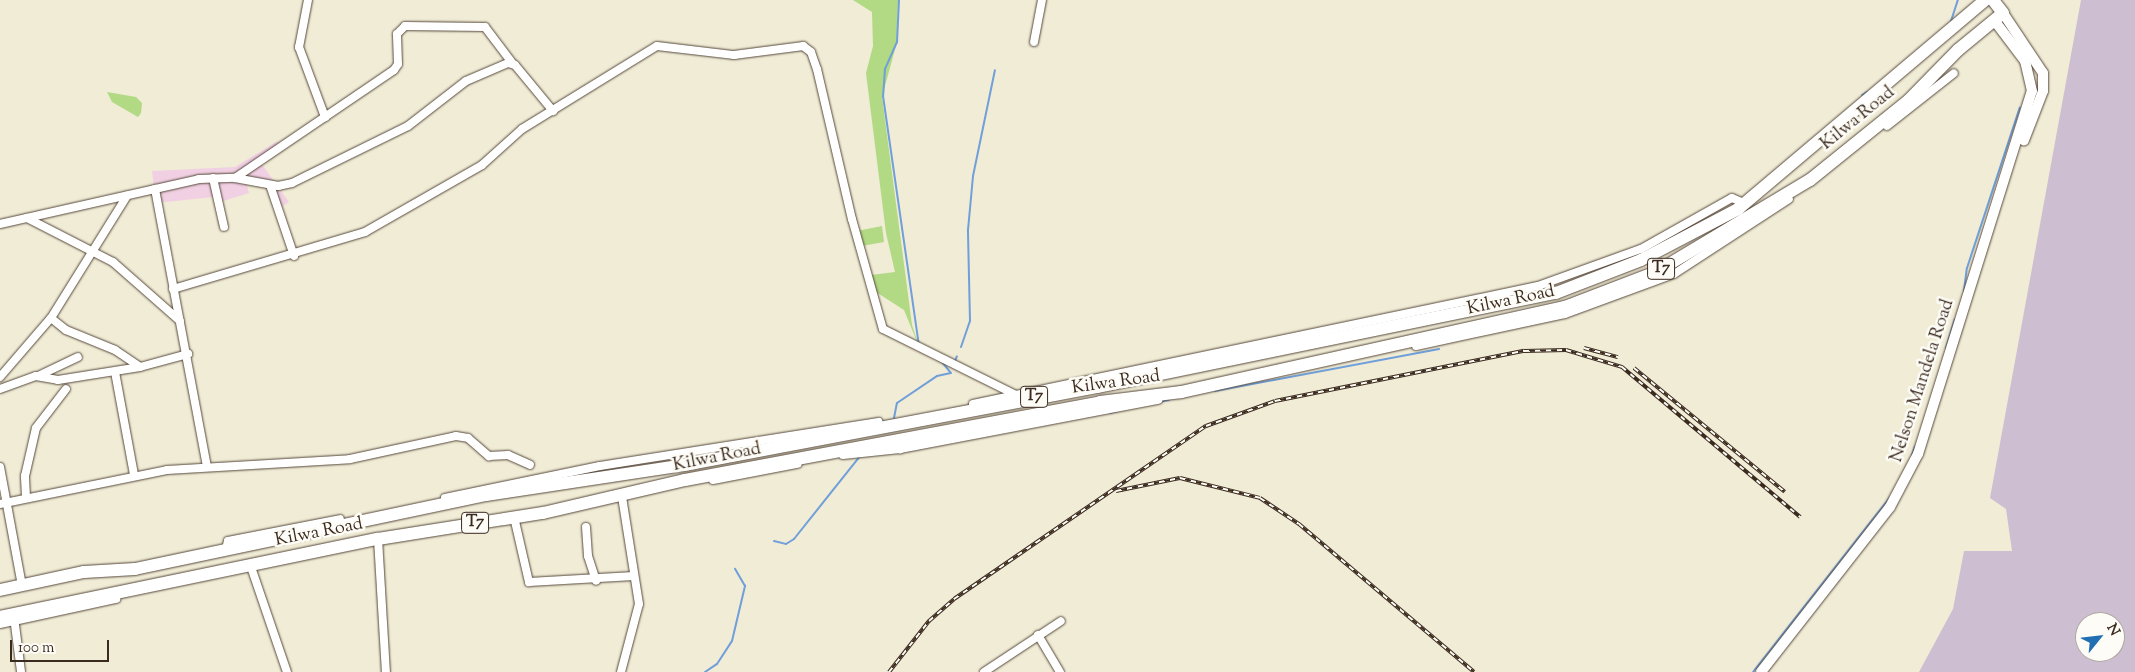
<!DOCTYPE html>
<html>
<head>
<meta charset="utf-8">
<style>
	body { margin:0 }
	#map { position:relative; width:2135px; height:672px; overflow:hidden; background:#f0ecd6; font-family:"Sorts Mill Goudy",serif }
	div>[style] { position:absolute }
	.built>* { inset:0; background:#f1d0e3 }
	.industrial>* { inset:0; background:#cebed1 }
	.green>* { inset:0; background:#b2d983 }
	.stream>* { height:2px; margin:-1px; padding:0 1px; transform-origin:1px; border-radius:1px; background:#709fd9 }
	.roads { filter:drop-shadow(0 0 1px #56473a) drop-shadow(0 0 1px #56473a) }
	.minor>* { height:8px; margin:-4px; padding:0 4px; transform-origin:4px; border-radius:4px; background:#fff }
	.secondary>* { height:10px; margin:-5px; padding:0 5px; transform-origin:5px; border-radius:5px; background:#fff }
	.trunk>* { height:12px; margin:-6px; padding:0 6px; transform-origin:6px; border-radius:6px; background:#fff }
	.rail>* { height:4px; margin-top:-2px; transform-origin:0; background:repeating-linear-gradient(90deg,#fdfcf7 0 5.5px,#3b2a1e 0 11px); box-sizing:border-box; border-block:1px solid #3b2a1e }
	span { translate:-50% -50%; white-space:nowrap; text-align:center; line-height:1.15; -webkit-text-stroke:5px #fdfcf7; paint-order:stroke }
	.shield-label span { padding:1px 4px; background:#fdfcf7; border:1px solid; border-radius:4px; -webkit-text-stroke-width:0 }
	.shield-label { font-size:16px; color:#3b2a1e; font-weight:700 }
	.street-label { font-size:18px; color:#3b2a1e }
	.north { position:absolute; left:2075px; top:612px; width:50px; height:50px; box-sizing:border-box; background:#fdfcf7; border:1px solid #afa8a0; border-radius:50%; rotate:61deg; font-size:14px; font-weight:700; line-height:20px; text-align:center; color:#3b2a1e }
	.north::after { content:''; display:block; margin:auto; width:18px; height:22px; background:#1f6fb2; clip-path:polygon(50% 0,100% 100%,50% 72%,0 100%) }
	.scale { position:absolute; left:10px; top:640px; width:99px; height:22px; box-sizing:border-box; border:2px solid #3b2a1e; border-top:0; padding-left:6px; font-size:15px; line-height:18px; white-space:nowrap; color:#3b2a1e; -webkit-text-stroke:4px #fdfcf7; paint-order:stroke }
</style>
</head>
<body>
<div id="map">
	<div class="built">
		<div style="clip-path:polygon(276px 142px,281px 143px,261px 163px,289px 202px,278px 209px,270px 186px,252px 182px,247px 185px,249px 193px,217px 203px,214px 197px,156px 203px,152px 171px,235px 167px)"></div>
	</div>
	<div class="industrial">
		<div style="clip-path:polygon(evenodd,2081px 0,2135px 0,2135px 672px,1919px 672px,1953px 609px,1964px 551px,2012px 551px,2006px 509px,1990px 498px,2081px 0,2085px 622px,2115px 622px,2115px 652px,2085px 652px,2085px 622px)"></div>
	</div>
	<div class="green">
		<div style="clip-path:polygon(853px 0,898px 0,897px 42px,882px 97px,912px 325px,920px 349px,904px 310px,876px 292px,871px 275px,895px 272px,886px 233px,866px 73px,873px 46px,872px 12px)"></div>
		<div style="clip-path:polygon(107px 92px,136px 97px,142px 103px,141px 113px,138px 117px,112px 102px)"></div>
		<div style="clip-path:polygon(882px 226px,884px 242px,862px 246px,857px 231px)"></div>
	</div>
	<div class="stream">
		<div style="left:899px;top:0;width:42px;rotate:92.7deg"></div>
		<div style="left:897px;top:42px;width:30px;rotate:114deg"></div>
		<div style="left:885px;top:69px;width:27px;rotate:94deg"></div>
		<div style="left:883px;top:96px;width:252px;rotate:81.8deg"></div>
		<div style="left:1951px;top:21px;width:22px;rotate:-72deg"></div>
		<div style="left:1862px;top:95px;width:6px;rotate:-31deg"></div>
		<div style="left:1964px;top:291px;width:23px;rotate:-83deg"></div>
		<div style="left:1967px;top:268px;width:169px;rotate:-71.8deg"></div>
		<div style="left:961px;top:347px;width:28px;rotate:-71deg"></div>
		<div style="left:970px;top:321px;width:91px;rotate:-91.3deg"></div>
		<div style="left:968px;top:230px;width:54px;rotate:-84.7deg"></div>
		<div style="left:973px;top:176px;width:108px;rotate:-78.3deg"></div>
		<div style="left:1946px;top:348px;width:30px;rotate:-73deg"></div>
		<div style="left:955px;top:361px;width:5px;rotate:-68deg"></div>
		<div style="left:942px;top:362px;width:14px;rotate:51deg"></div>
		<div style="left:1215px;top:391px;width:228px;rotate:-10.6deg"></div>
		<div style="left:1159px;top:402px;width:10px;rotate:-11deg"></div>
		<div style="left:1110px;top:413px;width:8px;rotate:-14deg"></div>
		<div style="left:894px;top:418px;width:15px;rotate:-79deg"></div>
		<div style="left:897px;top:403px;width:48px;rotate:-34deg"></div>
		<div style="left:937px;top:376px;width:14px;rotate:-12deg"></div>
		<div style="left:1912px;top:455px;width:9px;rotate:-72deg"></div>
		<div style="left:774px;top:541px;width:12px;rotate:14deg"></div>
		<div style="left:786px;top:544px;width:9px;rotate:-32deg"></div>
		<div style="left:794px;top:539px;width:106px;rotate:-51.5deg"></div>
		<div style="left:705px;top:672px;width:14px;rotate:-34deg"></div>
		<div style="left:717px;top:664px;width:27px;rotate:-57deg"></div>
		<div style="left:732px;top:641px;width:57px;rotate:-76.7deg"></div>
		<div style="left:745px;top:586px;width:20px;rotate:-120deg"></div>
		<div style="left:1753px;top:672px;width:222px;rotate:-51.9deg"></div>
	</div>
	<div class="roads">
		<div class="minor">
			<div style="left:308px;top:0;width:48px;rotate:100.8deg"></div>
			<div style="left:299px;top:47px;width:75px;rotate:69.6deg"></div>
			<div style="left:1034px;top:42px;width:43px;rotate:-79.2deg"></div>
			<div style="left:1887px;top:126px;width:85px;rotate:-38.3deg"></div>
			<div style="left:213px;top:178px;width:50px;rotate:77.3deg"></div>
			<div style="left:235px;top:178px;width:192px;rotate:-34.2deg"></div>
			<div style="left:394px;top:70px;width:7px;rotate:-56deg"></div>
			<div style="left:398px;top:64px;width:30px;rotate:-92deg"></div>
			<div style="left:397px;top:34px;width:11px;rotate:-45deg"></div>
			<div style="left:405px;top:26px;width:80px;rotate:0.7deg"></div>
			<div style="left:485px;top:27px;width:46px;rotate:52.9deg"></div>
			<div style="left:270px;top:185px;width:75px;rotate:71.3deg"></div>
			<div style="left:155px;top:189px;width:282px;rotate:79.4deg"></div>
			<div style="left:27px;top:218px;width:97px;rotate:27.1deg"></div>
			<div style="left:113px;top:262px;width:89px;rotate:41.4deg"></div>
			<div style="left:0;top:224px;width:204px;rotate:-12.7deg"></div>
			<div style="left:199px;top:179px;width:36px;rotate:-2deg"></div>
			<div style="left:235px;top:178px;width:44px;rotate:10.5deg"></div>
			<div style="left:278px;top:186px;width:14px;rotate:-12deg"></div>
			<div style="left:292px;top:183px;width:129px;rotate:-26.2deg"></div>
			<div style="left:408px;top:126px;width:73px;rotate:-37.8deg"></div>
			<div style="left:466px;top:81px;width:46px;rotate:-23.2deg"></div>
			<div style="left:508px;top:63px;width:7px;rotate:16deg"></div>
			<div style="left:515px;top:65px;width:60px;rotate:50.4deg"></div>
			<div style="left:173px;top:289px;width:200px;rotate:-16.5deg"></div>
			<div style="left:365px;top:232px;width:135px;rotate:-29.8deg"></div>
			<div style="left:482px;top:165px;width:54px;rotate:-42deg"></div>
			<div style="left:522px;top:129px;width:158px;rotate:-31.6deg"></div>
			<div style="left:657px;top:46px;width:78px;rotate:6.7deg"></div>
			<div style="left:734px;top:55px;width:70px;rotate:-7.4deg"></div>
			<div style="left:803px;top:46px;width:10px;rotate:37deg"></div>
			<div style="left:811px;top:52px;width:18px;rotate:71deg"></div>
			<div style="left:817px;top:69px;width:154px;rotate:76.9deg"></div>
			<div style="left:852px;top:219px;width:114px;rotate:74.3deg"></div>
			<div style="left:883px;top:329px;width:153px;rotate:26.4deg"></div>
			<div style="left:51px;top:318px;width:19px;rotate:39deg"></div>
			<div style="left:66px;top:330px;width:53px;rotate:22.2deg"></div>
			<div style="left:115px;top:350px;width:30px;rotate:34deg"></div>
			<div style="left:140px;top:367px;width:50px;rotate:-15.2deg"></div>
			<div style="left:1416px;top:346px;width:152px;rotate:-12.1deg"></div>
			<div style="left:1565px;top:314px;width:116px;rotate:-20.2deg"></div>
			<div style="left:1674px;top:274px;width:137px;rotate:-33.1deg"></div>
			<div style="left:115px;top:372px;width:105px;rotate:79.5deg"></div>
			<div style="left:38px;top:376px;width:44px;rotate:-25.4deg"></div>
			<div style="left:0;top:377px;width:78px;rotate:-49.2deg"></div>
			<div style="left:51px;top:318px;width:144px;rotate:-58.1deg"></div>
			<div style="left:0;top:389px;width:38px;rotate:-20deg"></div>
			<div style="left:36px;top:376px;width:22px;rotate:10deg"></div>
			<div style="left:58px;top:380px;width:83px;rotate:-9deg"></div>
			<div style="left:973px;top:404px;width:577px;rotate:-11.8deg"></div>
			<div style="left:1538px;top:286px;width:109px;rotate:-19.8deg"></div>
			<div style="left:1641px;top:249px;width:104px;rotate:-29.3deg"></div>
			<div style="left:1732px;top:198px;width:13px;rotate:23deg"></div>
			<div style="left:897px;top:441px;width:9px;rotate:69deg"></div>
			<div style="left:900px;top:449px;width:263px;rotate:-10.8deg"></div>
			<div style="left:843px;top:455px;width:57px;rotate:-6deg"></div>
			<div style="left:0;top:467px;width:115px;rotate:79.5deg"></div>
			<div style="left:713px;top:480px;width:86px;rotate:-10.8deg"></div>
			<div style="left:26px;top:497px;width:21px;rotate:-93deg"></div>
			<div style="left:25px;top:476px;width:49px;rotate:-77.1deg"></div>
			<div style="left:36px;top:428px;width:49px;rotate:-52.4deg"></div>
			<div style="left:445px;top:498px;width:158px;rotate:-11.7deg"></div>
			<div style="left:600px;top:466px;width:282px;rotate:-9deg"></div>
			<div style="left:0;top:504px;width:170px;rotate:-11.5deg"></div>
			<div style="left:167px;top:470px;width:183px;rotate:-3.4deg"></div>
			<div style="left:350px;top:459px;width:108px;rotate:-12.2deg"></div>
			<div style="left:456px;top:436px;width:12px;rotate:9deg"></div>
			<div style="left:468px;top:438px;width:28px;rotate:41deg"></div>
			<div style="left:489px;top:456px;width:19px;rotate:-3deg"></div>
			<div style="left:508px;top:455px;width:24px;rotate:24deg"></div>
			<div style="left:514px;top:517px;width:67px;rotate:77deg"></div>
			<div style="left:529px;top:582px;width:105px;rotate:-3.3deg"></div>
			<div style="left:586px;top:527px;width:29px;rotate:86deg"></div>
			<div style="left:588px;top:556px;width:26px;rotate:72deg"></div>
			<div style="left:378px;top:539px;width:133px;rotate:86.6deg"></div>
			<div style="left:226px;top:549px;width:8px;rotate:-76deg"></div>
			<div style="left:228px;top:541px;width:114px;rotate:-11.1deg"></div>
			<div style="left:250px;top:564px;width:114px;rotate:71.1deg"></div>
			<div style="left:14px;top:617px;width:55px;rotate:82.7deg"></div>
			<div style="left:0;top:624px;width:119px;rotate:-12.2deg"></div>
			<div style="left:1038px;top:635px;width:43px;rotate:59.3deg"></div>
			<div style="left:621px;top:672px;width:70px;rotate:-75.2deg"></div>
			<div style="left:639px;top:604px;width:108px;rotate:-99deg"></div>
			<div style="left:984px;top:672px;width:92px;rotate:-33.5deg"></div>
		</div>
		<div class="secondary">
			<div style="left:2003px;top:13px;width:72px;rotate:56.3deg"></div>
			<div style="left:2043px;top:73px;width:18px;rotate:90deg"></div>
			<div style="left:2043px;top:91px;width:53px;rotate:111.2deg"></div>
			<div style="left:1761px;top:672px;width:209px;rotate:-52deg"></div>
			<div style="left:1890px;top:507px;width:60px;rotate:-62.2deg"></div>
			<div style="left:1918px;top:454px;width:380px;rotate:-72.6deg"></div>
			<div style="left:2032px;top:91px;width:31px;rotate:-103deg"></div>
			<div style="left:2025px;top:61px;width:51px;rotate:-127.1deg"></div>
		</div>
		<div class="trunk">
			<div style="left:0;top:590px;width:86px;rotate:-12.1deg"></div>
			<div style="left:84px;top:572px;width:51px;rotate:-3.4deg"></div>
			<div style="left:135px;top:569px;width:359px;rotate:-11.9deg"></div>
			<div style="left:486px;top:495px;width:200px;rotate:-8.6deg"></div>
			<div style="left:684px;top:465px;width:420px;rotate:-10.7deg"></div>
			<div style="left:1097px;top:387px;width:469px;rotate:-11.6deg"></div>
			<div style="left:1556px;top:293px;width:91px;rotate:-21.2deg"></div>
			<div style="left:1641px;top:260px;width:110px;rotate:-27.7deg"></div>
			<div style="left:1738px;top:209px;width:324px;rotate:-40.2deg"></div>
			<div style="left:0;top:617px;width:386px;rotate:-11.7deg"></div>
			<div style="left:378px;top:539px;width:167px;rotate:-9deg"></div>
			<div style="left:543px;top:513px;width:146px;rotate:-13.1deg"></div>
			<div style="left:685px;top:480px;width:422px;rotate:-10.6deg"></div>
			<div style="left:1100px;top:402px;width:82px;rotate:-7deg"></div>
			<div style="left:1181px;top:392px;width:393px;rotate:-12.5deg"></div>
			<div style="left:1565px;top:307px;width:97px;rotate:-21deg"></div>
			<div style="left:1656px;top:272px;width:179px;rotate:-30.9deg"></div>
			<div style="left:1810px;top:180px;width:127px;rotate:-38.9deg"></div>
			<div style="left:1909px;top:100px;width:70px;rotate:-45.6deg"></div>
			<div style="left:1958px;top:50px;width:58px;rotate:-39.4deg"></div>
			<div style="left:2003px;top:13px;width:16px;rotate:-128deg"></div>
		</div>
	</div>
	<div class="rail">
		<div style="left:1584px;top:348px;width:35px;rotate:15deg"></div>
		<div style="left:1634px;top:368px;width:195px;rotate:39.4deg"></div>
		<div style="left:1116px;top:491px;width:65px;rotate:-11.5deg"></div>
		<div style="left:1180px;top:478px;width:82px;rotate:14deg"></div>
		<div style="left:1260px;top:498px;width:47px;rotate:33.7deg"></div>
		<div style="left:1299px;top:524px;width:229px;rotate:40.2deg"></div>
		<div style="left:889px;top:672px;width:65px;rotate:-51.9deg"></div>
		<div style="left:929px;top:621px;width:33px;rotate:-41deg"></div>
		<div style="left:954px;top:599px;width:306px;rotate:-34.5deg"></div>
		<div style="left:1206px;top:426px;width:73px;rotate:-19.9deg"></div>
		<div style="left:1275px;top:401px;width:254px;rotate:-11.4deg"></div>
		<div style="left:1524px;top:351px;width:42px;rotate:-1.4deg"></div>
		<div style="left:1566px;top:350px;width:59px;rotate:16.9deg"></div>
		<div style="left:1622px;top:367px;width:233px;rotate:40.1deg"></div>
	</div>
	<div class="shield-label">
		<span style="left:1661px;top:269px">T7</span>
		<span style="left:1034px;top:397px">T7</span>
		<span style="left:475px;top:523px">T7</span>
	</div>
	<div class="street-label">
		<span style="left:1858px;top:119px;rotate:-39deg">Kilwa Road</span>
		<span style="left:1511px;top:301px;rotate:-12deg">Kilwa Road</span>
		<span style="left:1923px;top:381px;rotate:-72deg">Nelson Mandela Road</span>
		<span style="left:1116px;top:383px;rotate:-8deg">Kilwa Road</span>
		<span style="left:717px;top:458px;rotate:-11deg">Kilwa Road</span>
		<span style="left:319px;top:533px;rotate:-11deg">Kilwa Road</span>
	</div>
	<div class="north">N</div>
	<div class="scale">100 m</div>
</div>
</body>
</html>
